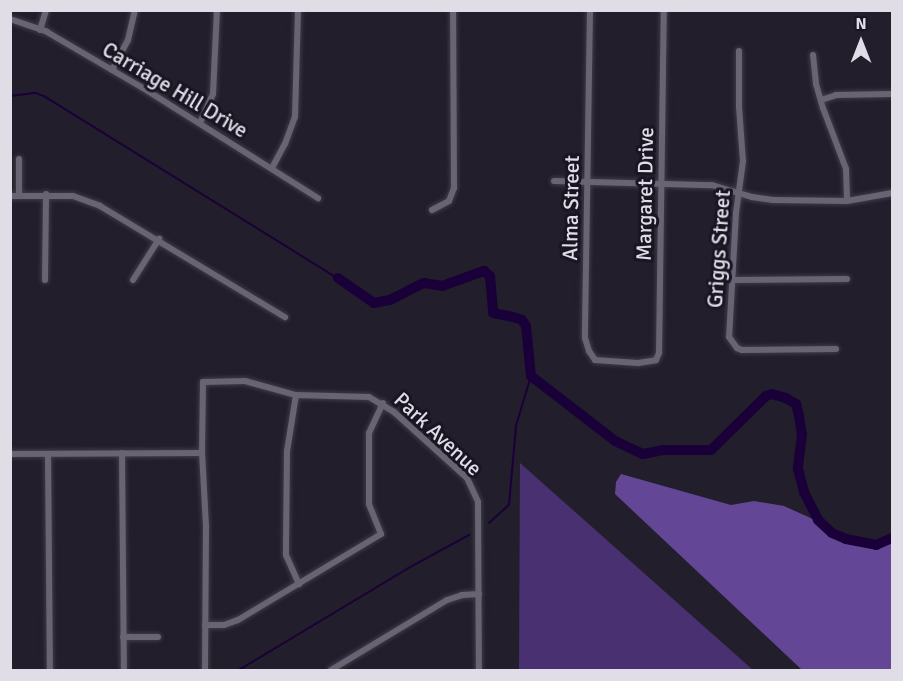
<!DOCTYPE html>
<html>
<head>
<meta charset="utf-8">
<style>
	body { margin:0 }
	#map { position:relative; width:903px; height:681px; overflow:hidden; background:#221e2b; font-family:Signika,sans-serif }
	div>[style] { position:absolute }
	.green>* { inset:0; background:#483071 }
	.forest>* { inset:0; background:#634696 }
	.stream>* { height:1.5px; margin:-0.75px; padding:0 0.75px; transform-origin:0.75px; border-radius:0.75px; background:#1a0038 }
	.river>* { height:10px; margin:-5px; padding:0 5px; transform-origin:5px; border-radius:5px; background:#1a0038 }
	.roads { filter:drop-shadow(0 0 2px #3f3b47) drop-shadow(0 0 2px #3f3b47) }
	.minor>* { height:6px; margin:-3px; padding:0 3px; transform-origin:3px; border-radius:3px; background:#696474 }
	span { translate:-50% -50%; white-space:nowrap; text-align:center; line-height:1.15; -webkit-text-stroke:6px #191522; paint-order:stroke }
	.street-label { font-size:21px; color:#e0dde7 }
	.frame { position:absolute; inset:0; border:12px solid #e0dde7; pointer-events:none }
	.north { position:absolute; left:831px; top:12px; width:60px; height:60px; -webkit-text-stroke:4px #191522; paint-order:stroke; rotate:0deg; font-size:16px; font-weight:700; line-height:24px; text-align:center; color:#e0dde7 }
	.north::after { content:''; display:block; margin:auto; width:21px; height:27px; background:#e0dde7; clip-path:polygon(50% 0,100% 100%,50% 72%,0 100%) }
</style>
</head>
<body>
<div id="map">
	<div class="green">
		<div style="clip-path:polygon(520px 463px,753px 670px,519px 670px)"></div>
	</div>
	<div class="forest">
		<div style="clip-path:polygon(621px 474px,731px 505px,754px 501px,784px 506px,815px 520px,833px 536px,844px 540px,861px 543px,892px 540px,892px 670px,802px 670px,615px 494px,616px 482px)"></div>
	</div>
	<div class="stream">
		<div style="left:10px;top:96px;width:26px;rotate:-7deg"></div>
		<div style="left:36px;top:93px;width:9px;rotate:21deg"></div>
		<div style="left:44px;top:96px;width:346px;rotate:31.8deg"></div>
		<div style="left:489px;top:523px;width:27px;rotate:-42deg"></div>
		<div style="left:509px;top:505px;width:79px;rotate:-84.9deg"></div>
		<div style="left:516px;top:426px;width:52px;rotate:-73.3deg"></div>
		<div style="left:239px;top:670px;width:196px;rotate:-31deg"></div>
		<div style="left:407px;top:569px;width:71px;rotate:-28.7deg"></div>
	</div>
	<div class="river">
		<div style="left:338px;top:278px;width:44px;rotate:34.8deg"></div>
		<div style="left:374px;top:303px;width:16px;rotate:-11deg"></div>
		<div style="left:390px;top:300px;width:38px;rotate:-27deg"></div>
		<div style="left:424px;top:283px;width:18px;rotate:9deg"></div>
		<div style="left:442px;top:286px;width:45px;rotate:-19.7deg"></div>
		<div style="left:484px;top:271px;width:8px;rotate:40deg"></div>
		<div style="left:490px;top:276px;width:37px;rotate:85deg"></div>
		<div style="left:493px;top:313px;width:20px;rotate:11deg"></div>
		<div style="left:513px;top:317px;width:9px;rotate:18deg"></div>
		<div style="left:522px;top:320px;width:7px;rotate:56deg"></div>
		<div style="left:526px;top:326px;width:50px;rotate:84.3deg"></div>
		<div style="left:531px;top:376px;width:106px;rotate:37.7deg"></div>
		<div style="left:615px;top:441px;width:31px;rotate:25deg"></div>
		<div style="left:643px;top:454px;width:20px;rotate:-11deg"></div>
		<div style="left:663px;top:450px;width:48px"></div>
		<div style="left:711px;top:450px;width:77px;rotate:-44.5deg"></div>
		<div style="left:766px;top:396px;width:6px;rotate:-18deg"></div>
		<div style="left:772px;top:394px;width:15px;rotate:16deg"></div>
		<div style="left:786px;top:398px;width:12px;rotate:31deg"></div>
		<div style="left:796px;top:404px;width:12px;rotate:76deg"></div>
		<div style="left:799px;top:416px;width:18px;rotate:81deg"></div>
		<div style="left:802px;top:434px;width:35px;rotate:97deg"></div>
		<div style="left:798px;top:469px;width:24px;rotate:75deg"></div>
		<div style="left:804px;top:492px;width:31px;rotate:63deg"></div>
		<div style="left:818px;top:520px;width:19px;rotate:43deg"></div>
		<div style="left:832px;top:533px;width:15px;rotate:23deg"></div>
		<div style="left:846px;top:539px;width:31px;rotate:11deg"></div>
		<div style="left:876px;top:545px;width:17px;rotate:-24deg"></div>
	</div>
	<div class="roads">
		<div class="minor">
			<div style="left:590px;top:10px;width:328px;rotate:90.9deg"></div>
			<div style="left:585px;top:338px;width:14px;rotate:73deg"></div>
			<div style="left:589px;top:351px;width:11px;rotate:56deg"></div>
			<div style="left:595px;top:360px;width:43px;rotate:4deg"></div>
			<div style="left:638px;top:363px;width:18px;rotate:-9deg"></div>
			<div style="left:656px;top:360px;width:8px;rotate:-67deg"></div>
			<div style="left:659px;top:353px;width:343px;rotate:-89.2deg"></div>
			<div style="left:10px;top:19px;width:39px;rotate:19deg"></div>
			<div style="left:47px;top:32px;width:111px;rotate:30.3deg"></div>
			<div style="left:143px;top:88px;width:207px;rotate:32.2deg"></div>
			<div style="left:40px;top:30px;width:21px;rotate:-73deg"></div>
			<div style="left:739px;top:51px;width:56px;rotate:90deg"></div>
			<div style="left:739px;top:107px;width:54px;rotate:85.8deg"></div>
			<div style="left:743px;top:161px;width:52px;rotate:97.7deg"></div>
			<div style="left:736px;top:213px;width:124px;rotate:93.2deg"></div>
			<div style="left:729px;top:337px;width:14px;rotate:54deg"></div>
			<div style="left:737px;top:348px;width:5px;rotate:22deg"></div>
			<div style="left:742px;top:350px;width:94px;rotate:-0.6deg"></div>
			<div style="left:813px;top:55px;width:29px;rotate:84deg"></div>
			<div style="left:816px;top:84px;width:25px;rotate:74deg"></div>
			<div style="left:823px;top:108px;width:65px;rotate:69.3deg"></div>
			<div style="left:846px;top:169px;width:32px;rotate:88deg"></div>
			<div style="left:112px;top:70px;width:34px;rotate:-62deg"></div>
			<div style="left:128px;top:40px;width:31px;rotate:-77deg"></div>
			<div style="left:821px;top:100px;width:16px;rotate:-18deg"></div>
			<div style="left:836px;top:95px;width:56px;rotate:-1deg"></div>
			<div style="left:200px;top:123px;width:32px;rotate:-66deg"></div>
			<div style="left:213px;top:94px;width:84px;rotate:-87.3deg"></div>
			<div style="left:272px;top:168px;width:27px;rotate:-62deg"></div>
			<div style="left:285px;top:144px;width:29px;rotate:-70deg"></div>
			<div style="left:295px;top:117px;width:107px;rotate:-88.4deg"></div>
			<div style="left:554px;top:181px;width:158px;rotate:1.5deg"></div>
			<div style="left:712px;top:185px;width:42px;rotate:16.7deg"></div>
			<div style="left:752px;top:197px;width:21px;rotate:8deg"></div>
			<div style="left:773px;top:200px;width:74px;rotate:0.8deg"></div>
			<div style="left:847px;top:201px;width:46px;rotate:-10.1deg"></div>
			<div style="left:10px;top:196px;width:63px"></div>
			<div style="left:73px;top:196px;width:29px;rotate:20deg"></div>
			<div style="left:100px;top:206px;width:216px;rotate:31deg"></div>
			<div style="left:19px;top:196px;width:37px;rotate:-90deg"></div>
			<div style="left:432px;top:210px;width:19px;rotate:-28deg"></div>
			<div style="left:449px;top:201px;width:14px;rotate:-69deg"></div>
			<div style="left:454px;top:188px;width:178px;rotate:-90.3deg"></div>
			<div style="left:45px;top:280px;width:86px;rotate:-89.3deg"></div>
			<div style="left:133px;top:280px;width:49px;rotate:-57.6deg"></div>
			<div style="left:734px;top:280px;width:113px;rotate:-0.5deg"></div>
			<div style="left:296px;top:395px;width:57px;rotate:99.1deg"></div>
			<div style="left:287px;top:451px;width:104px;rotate:90.6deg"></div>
			<div style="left:286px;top:555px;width:32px;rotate:66deg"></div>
			<div style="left:122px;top:453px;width:217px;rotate:89.5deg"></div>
			<div style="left:10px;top:454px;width:192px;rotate:-0.3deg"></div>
			<div style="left:48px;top:454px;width:216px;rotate:89.5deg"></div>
			<div style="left:205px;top:625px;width:19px"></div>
			<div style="left:224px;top:625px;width:15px;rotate:-20deg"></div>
			<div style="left:238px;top:620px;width:167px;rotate:-31deg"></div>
			<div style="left:381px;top:534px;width:32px;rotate:-112deg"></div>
			<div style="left:369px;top:504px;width:71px;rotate:-90deg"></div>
			<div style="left:369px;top:433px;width:33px;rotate:-65deg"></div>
			<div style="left:123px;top:637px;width:35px"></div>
			<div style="left:205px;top:670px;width:144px;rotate:-89.6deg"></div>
			<div style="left:206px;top:526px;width:73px;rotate:-93.1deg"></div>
			<div style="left:202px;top:453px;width:71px;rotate:-89.2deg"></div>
			<div style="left:203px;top:382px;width:42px;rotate:-1.4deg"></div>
			<div style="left:245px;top:381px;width:53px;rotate:15.4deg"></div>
			<div style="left:296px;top:395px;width:73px;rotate:1.6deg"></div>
			<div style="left:369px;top:397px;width:29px;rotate:31deg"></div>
			<div style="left:394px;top:412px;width:98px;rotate:42.1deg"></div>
			<div style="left:467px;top:478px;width:26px;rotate:65deg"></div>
			<div style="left:478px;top:502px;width:168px;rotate:89.7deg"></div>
			<div style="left:331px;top:670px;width:135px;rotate:-31.1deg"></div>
			<div style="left:447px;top:600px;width:16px;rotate:-18deg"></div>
			<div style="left:462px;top:595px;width:17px;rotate:-3deg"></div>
		</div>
	</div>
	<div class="street-label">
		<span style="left:175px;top:90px;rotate:31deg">Carriage Hill Drive</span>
		<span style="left:645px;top:194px;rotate:-89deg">Margaret Drive</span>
		<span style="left:571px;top:208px;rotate:-89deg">Alma Street</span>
		<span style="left:719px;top:249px;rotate:-86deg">Griggs Street</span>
		<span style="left:438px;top:434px;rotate:43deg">Park Avenue</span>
	</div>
	<div class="frame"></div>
	<div class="north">N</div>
</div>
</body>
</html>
